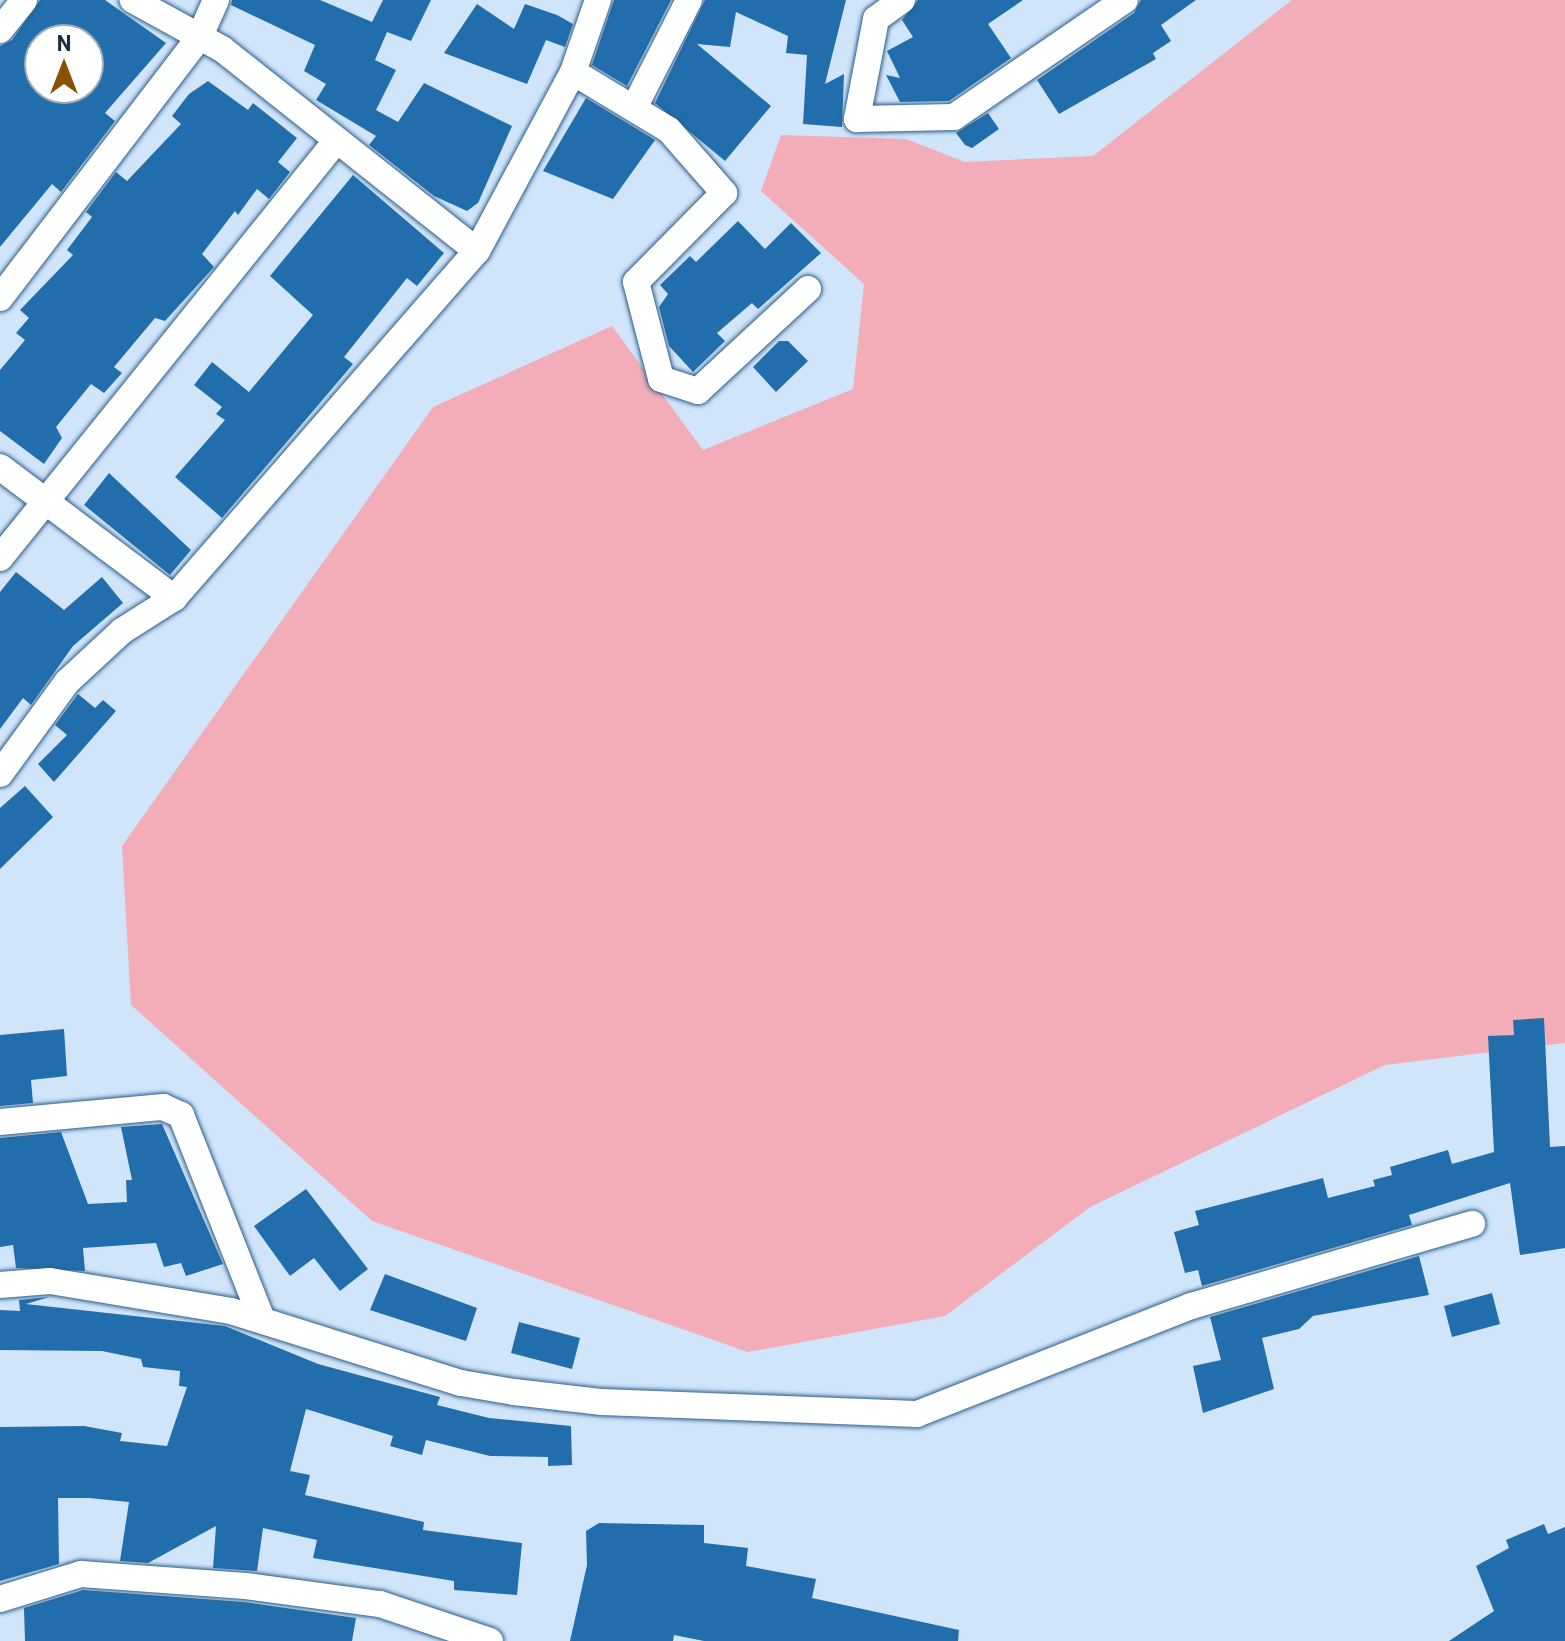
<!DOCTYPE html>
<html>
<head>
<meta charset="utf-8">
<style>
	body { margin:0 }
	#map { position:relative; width:1565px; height:1641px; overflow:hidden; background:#d0e5fa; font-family:Barlow,sans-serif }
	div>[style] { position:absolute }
	.green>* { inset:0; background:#f2adb9 }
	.building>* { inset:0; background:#226eac }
	.roads { filter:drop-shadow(0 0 2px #2a5d8a) drop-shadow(0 0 2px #2a5d8a) }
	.minor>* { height:26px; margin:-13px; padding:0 13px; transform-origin:13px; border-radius:13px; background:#fff }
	span { translate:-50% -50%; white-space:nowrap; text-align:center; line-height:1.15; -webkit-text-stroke:8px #fff; paint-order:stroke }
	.north { position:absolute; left:24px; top:24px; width:80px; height:80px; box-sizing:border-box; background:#fff; border:2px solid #a3abb3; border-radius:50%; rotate:0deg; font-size:22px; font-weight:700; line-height:32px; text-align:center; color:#182e42 }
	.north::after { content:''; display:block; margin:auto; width:28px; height:36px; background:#885300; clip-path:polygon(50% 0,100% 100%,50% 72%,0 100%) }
</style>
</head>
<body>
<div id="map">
	<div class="green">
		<div style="clip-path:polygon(1292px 0,1565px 0,1565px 1043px,1385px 1065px,1090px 1207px,945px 1316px,748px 1352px,372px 1221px,131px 1005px,122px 846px,433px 407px,612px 326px,703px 450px,853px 389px,864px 284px,761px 191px,781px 135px,906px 139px,965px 162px,1093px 156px)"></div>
	</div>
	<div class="building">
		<div style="clip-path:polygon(evenodd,40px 0,105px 0,166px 43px,105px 113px,115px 121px,61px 192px,52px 184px,0 247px,0 46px,12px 40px,40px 0,40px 40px,88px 40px,88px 88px,40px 88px,40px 40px)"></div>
		<div style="clip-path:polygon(232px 0,320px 0,372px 22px,383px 0,431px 0,411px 41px,387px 32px,375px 60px,396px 70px,376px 110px,398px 122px,424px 83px,512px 126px,478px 203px,467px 211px,434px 196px,369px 145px,376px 136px,316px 100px,326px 84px,304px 71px,315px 45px,231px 5px)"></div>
		<div style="clip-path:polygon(614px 0,671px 0,627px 86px,592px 65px)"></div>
		<div style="clip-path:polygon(705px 0,846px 0,825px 84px,844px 74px,842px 127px,803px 124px,807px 55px,786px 53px,788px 36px,736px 12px,730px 47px,697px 44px,771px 106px,725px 161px,655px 103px)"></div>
		<div style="clip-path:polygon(918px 0,1023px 0,988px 24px,1011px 58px,949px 101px,900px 102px,886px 75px,900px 78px,887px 51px,913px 37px,902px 20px)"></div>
		<div style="clip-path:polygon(1141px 0,1196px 0,1161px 25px,1171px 41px,1153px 53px,1156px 59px,1059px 114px,1037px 80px,1134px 13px)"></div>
		<div style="clip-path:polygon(477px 4px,514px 29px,525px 4px,557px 15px,573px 24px,565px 47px,546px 40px,527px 84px,444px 53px)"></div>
		<div style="clip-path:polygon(208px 81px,248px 110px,253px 103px,297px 138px,278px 162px,290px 172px,269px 199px,257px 189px,238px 215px,235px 211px,202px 254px,214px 267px,165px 321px,155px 318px,114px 367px,122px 373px,104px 393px,91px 384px,56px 427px,62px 438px,44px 464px,0 431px,0 370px,25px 340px,16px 333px,29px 318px,20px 310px,73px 255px,67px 250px,92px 217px,86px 212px,116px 172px,127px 181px,181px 124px,172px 116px,189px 94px)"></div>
		<div style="clip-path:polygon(586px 98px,655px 140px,613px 199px,543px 171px)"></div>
		<div style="clip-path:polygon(988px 113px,999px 129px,972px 148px,965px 145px,956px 133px)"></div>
		<div style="clip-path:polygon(353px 175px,444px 253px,417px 286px,407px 278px,344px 357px,353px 364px,222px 518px,175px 477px,225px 420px,216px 414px,222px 407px,194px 385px,212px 362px,249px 392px,313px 315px,270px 276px)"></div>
		<div style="clip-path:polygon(738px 221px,765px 249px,791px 223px,821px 253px,758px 309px,752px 303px,717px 333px,725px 341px,693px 372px,669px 346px,659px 307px,668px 294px,660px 285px,690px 256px,696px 262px)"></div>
		<div style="clip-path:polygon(779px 341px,788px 341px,808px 361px,776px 392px,753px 367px)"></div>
		<div style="clip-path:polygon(109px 473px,191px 550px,170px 575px,84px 505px)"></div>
		<div style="clip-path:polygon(16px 572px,64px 610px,102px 577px,123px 603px,73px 646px,31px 705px,23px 698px,0 729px,0 592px)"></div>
		<div style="clip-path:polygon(78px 694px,95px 708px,103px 700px,116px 711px,54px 782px,38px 764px,67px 735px,55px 725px)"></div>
		<div style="clip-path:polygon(25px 786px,53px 817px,0 869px,0 808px)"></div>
		<div style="clip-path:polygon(1544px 1018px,1550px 1147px,1565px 1146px,1565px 1248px,1520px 1255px,1510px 1183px,1409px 1215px,1412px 1225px,1202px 1286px,1198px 1270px,1185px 1273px,1174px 1232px,1199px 1225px,1195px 1211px,1323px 1178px,1328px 1198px,1375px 1186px,1373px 1180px,1392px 1175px,1390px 1167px,1448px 1150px,1452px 1164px,1494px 1152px,1488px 1036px,1514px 1035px,1513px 1020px)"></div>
		<div style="clip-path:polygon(64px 1029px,67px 1076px,31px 1080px,33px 1103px,0 1106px,0 1035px)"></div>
		<div style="clip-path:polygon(162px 1124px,223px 1264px,186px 1276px,181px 1263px,164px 1267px,156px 1243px,83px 1248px,85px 1271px,16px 1268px,13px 1245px,0 1247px,0 1138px,61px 1132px,88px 1204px,127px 1202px,126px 1180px,132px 1180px,121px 1127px)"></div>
		<div style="clip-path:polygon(306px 1189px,368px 1269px,340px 1291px,314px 1258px,290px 1276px,254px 1226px)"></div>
		<div style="clip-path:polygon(1419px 1256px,1429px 1295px,1313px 1316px,1299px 1329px,1262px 1338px,1274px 1389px,1203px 1413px,1193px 1366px,1221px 1360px,1210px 1317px)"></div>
		<div style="clip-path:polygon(385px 1274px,477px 1308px,466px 1341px,370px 1310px)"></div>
		<div style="clip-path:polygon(1492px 1293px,1500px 1324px,1452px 1337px,1444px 1306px)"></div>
		<div style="clip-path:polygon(49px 1297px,26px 1304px,225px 1326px,318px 1364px,440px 1397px,437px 1405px,489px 1418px,571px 1426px,572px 1465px,548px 1466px,548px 1457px,490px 1456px,426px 1440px,422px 1455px,390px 1446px,393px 1436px,306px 1409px,290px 1471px,310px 1475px,305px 1495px,424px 1522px,423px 1530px,522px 1543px,517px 1595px,454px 1590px,454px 1581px,313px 1558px,317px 1540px,263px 1528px,257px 1571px,213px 1568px,216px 1526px,148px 1563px,120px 1561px,129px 1502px,89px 1498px,58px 1498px,59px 1564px,0 1581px,0 1427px,84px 1426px,122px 1433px,120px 1441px,167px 1446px,187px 1387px,179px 1386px,180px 1371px,143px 1367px,141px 1359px,102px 1351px,0 1350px,0 1310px,20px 1311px,19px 1300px)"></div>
		<div style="clip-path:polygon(519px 1322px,580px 1338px,572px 1369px,511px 1353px)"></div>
		<div style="clip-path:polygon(599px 1523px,704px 1525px,704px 1543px,748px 1548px,746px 1566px,816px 1579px,812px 1598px,959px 1630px,958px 1641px,704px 1641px,674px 1635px,673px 1641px,570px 1641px,587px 1565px,586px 1531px)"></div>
		<div style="clip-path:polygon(1544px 1524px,1548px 1534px,1565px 1527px,1565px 1641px,1449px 1641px,1494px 1611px,1476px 1566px,1509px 1548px,1506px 1540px)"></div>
		<div style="clip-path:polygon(83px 1590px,244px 1602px,356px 1618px,352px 1641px,25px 1641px,24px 1608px)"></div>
	</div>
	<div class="roads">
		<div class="minor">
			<div style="left:902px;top:0;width:32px;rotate:144deg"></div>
			<div style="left:876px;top:19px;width:102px;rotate:100.8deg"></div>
			<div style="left:857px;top:119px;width:97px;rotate:-1.2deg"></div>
			<div style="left:954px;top:117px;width:207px;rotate:-34.4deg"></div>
			<div style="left:0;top:30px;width:38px;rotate:-51deg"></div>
			<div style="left:573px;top:72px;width:112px;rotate:31.1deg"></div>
			<div style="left:669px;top:130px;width:84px;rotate:48.9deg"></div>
			<div style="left:724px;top:193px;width:125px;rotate:134.7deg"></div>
			<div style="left:636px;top:282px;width:100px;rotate:75.5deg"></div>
			<div style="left:661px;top:379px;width:39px;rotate:18deg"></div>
			<div style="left:698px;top:391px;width:150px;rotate:-42.8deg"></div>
			<div style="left:634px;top:108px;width:121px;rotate:-63deg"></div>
			<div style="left:477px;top:251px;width:203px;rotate:-61.8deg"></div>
			<div style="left:573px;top:72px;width:76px;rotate:-70.9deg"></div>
			<div style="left:0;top:298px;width:330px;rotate:-52.6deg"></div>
			<div style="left:200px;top:36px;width:39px;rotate:-66deg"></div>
			<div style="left:0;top:467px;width:218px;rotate:37deg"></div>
			<div style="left:0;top:558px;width:536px;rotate:-51.14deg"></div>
			<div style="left:0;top:774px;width:114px;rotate:-53.9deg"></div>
			<div style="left:67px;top:682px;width:75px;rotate:-42.8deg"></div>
			<div style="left:122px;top:631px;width:62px;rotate:-32.4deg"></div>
			<div style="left:174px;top:598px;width:461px;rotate:-48.9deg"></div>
			<div style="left:477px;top:251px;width:325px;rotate:-141.6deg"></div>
			<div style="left:222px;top:49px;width:102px;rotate:-151.2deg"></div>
			<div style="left:0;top:1122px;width:164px;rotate:-5.3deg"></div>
			<div style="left:163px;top:1107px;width:20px;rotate:24deg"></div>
			<div style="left:181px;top:1115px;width:220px;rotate:68.4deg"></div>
			<div style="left:0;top:1285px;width:50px;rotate:-4.6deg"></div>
			<div style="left:50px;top:1281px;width:183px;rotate:9.4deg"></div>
			<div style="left:231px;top:1311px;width:241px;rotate:17.4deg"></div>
			<div style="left:461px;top:1383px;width:54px;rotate:9.6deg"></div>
			<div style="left:514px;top:1392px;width:89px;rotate:6.5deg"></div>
			<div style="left:602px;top:1402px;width:315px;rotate:2.2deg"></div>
			<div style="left:917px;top:1414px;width:295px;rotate:-21.5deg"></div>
			<div style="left:1191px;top:1306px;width:293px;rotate:-16.3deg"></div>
			<div style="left:0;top:1599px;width:85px;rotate:-17.2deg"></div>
			<div style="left:81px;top:1574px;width:165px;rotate:4.2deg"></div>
			<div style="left:246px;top:1586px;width:135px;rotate:7.7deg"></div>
			<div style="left:380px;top:1604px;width:116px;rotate:18.6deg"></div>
		</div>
	</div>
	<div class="north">N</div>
</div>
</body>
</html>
